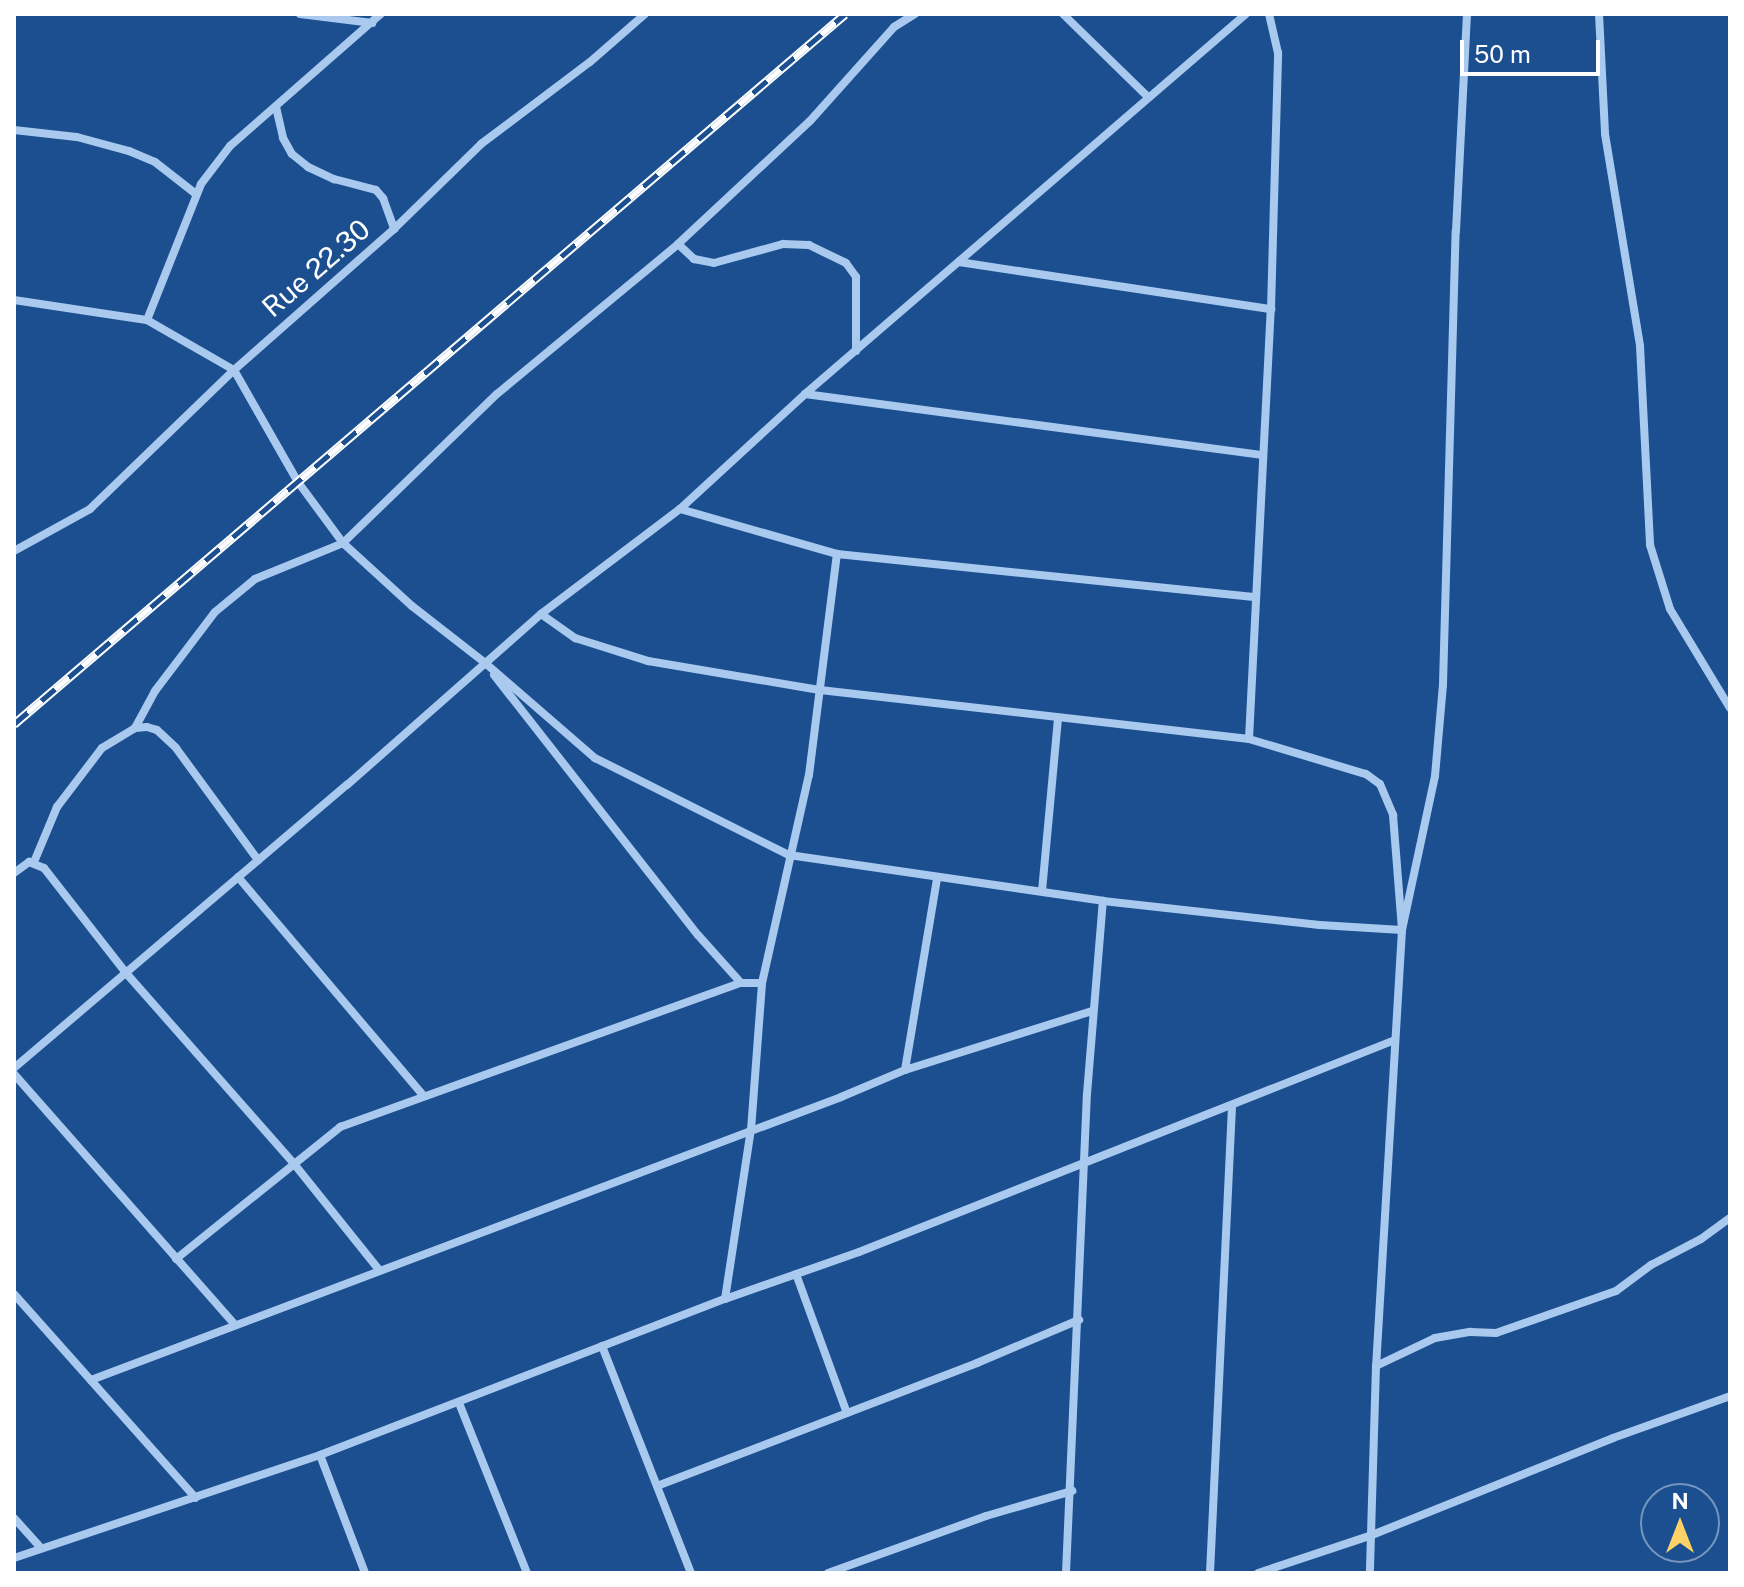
<!DOCTYPE html>
<html>
<head>
<meta charset="utf-8">
<style>
	body { margin:0 }
	#map { position:relative; width:1744px; height:1587px; overflow:hidden; background:#1b4f8f; font-family:"Public Sans",sans-serif }
	div>[style] { position:absolute }
	.minor>* { height:8px; margin:-4px; padding:0 4px; transform-origin:4px; border-radius:4px; background:#a9c9ee }
	.rail>* { height:9px; margin-top:-4.5px; transform-origin:0; background:repeating-linear-gradient(90deg,#1b4f8f 0 18px,#fff 0 36px); box-sizing:border-box; border-block:2px solid #fff }
	span { translate:-50% -50%; white-space:nowrap; text-align:center; line-height:1.15; -webkit-text-stroke:7px #1b4f8f; paint-order:stroke }
	.street-label { font-size:28px; color:#fff }
	.frame { position:absolute; inset:0; border:16px solid #fff; pointer-events:none }
	.north { position:absolute; left:1640px; top:1483px; width:80px; height:80px; box-sizing:border-box; background:#1b4f8f; border:2px solid #7695bc; border-radius:50%; rotate:0deg; font-size:22px; font-weight:700; line-height:32px; text-align:center; color:#fff }
	.north::after { content:''; display:block; margin:auto; width:28px; height:36px; background:#ffd166; clip-path:polygon(50% 0,100% 100%,50% 72%,0 100%) }
	.scale { position:absolute; left:1460px; top:40px; width:140px; height:36px; box-sizing:border-box; border:4px solid #fff; border-top:0; padding-left:10px; font-size:24px; line-height:28px; white-space:nowrap; color:#fff; -webkit-text-stroke:6px #1b4f8f; paint-order:stroke }
</style>
</head>
<body>
<div id="map">
	<div class="minor">
		<div style="left:300px;top:14px;width:73px;rotate:7.1deg"></div>
		<div style="left:1063px;top:14px;width:119px;rotate:44.3deg"></div>
		<div style="left:1599px;top:14px;width:120px;rotate:87.1deg"></div>
		<div style="left:1605px;top:134px;width:215px;rotate:80.6deg"></div>
		<div style="left:1640px;top:346px;width:199px;rotate:87.1deg"></div>
		<div style="left:1650px;top:545px;width:67px;rotate:72.6deg"></div>
		<div style="left:1670px;top:609px;width:116px;rotate:58.8deg"></div>
		<div style="left:276px;top:107px;width:32px;rotate:77deg"></div>
		<div style="left:283px;top:138px;width:18px;rotate:61deg"></div>
		<div style="left:292px;top:154px;width:21px;rotate:39deg"></div>
		<div style="left:308px;top:167px;width:29px;rotate:25deg"></div>
		<div style="left:334px;top:179px;width:43px;rotate:14.7deg"></div>
		<div style="left:376px;top:190px;width:11px;rotate:49deg"></div>
		<div style="left:383px;top:198px;width:33px;rotate:70deg"></div>
		<div style="left:14px;top:130px;width:63px;rotate:6.3deg"></div>
		<div style="left:77px;top:137px;width:54px;rotate:15.1deg"></div>
		<div style="left:129px;top:151px;width:28px;rotate:23deg"></div>
		<div style="left:155px;top:162px;width:52px;rotate:38deg"></div>
		<div style="left:678px;top:244px;width:22px;rotate:43deg"></div>
		<div style="left:694px;top:259px;width:20px;rotate:11deg"></div>
		<div style="left:714px;top:263px;width:72px;rotate:-15.4deg"></div>
		<div style="left:783px;top:244px;width:26px;rotate:2deg"></div>
		<div style="left:809px;top:245px;width:41px;rotate:25.9deg"></div>
		<div style="left:846px;top:263px;width:17px;rotate:54deg"></div>
		<div style="left:856px;top:277px;width:74px;rotate:90deg"></div>
		<div style="left:959px;top:262px;width:316px;rotate:8.6deg"></div>
		<div style="left:14px;top:300px;width:134px;rotate:8.6deg"></div>
		<div style="left:147px;top:320px;width:100px;rotate:29.9deg"></div>
		<div style="left:234px;top:370px;width:129px;rotate:60.3deg"></div>
		<div style="left:298px;top:482px;width:76px;rotate:53.6deg"></div>
		<div style="left:343px;top:543px;width:93px;rotate:42.4deg"></div>
		<div style="left:412px;top:606px;width:91px;rotate:37.9deg"></div>
		<div style="left:484px;top:662px;width:147px;rotate:40.9deg"></div>
		<div style="left:595px;top:758px;width:217px;rotate:26.6deg"></div>
		<div style="left:789px;top:855px;width:317px;rotate:8.3deg"></div>
		<div style="left:1103px;top:901px;width:218px;rotate:6.3deg"></div>
		<div style="left:1320px;top:925px;width:82px;rotate:3.5deg"></div>
		<div style="left:1402px;top:930px;width:157px;rotate:-77.9deg"></div>
		<div style="left:1435px;top:776px;width:92px;rotate:-85deg"></div>
		<div style="left:1443px;top:684px;width:453px;rotate:-88.4deg"></div>
		<div style="left:1456px;top:231px;width:217px;rotate:-87.1deg"></div>
		<div style="left:147px;top:320px;width:146px;rotate:-68.3deg"></div>
		<div style="left:201px;top:184px;width:48px;rotate:-52.7deg"></div>
		<div style="left:230px;top:146px;width:201px;rotate:-41.2deg"></div>
		<div style="left:805px;top:394px;width:462px;rotate:7.6deg"></div>
		<div style="left:680px;top:509px;width:163px;rotate:16deg"></div>
		<div style="left:837px;top:554px;width:419px;rotate:5.9deg"></div>
		<div style="left:14px;top:551px;width:87px;rotate:-28.9deg"></div>
		<div style="left:90px;top:509px;width:200px;rotate:-44deg"></div>
		<div style="left:234px;top:370px;width:213px;rotate:-41.4deg"></div>
		<div style="left:394px;top:229px;width:122px;rotate:-44.3deg"></div>
		<div style="left:481px;top:144px;width:136px;rotate:-37deg"></div>
		<div style="left:590px;top:62px;width:73px;rotate:-41.1deg"></div>
		<div style="left:541px;top:614px;width:42px;rotate:35.2deg"></div>
		<div style="left:575px;top:638px;width:77px;rotate:17.5deg"></div>
		<div style="left:648px;top:661px;width:174px;rotate:9.6deg"></div>
		<div style="left:820px;top:690px;width:432px;rotate:6.5deg"></div>
		<div style="left:1249px;top:739px;width:122px;rotate:16.7deg"></div>
		<div style="left:1366px;top:774px;width:17px;rotate:36deg"></div>
		<div style="left:1380px;top:784px;width:34px;rotate:67deg"></div>
		<div style="left:1393px;top:815px;width:115px;rotate:85.5deg"></div>
		<div style="left:1402px;top:930px;width:437px;rotate:93.4deg"></div>
		<div style="left:1376px;top:1366px;width:207px;rotate:91.7deg"></div>
		<div style="left:494px;top:675px;width:330px;rotate:51.9deg"></div>
		<div style="left:698px;top:935px;width:64px;rotate:48.1deg"></div>
		<div style="left:135px;top:728px;width:42px;rotate:-61.6deg"></div>
		<div style="left:155px;top:691px;width:99px;rotate:-52.8deg"></div>
		<div style="left:215px;top:612px;width:52px;rotate:-39.5deg"></div>
		<div style="left:255px;top:579px;width:95px;rotate:-22.2deg"></div>
		<div style="left:343px;top:543px;width:214px;rotate:-44.1deg"></div>
		<div style="left:497px;top:394px;width:235px;rotate:-39.6deg"></div>
		<div style="left:678px;top:244px;width:180px;rotate:-43deg"></div>
		<div style="left:810px;top:121px;width:126px;rotate:-48.2deg"></div>
		<div style="left:894px;top:27px;width:25px;rotate:-32deg"></div>
		<div style="left:1249px;top:739px;width:431px;rotate:-87.1deg"></div>
		<div style="left:1271px;top:309px;width:256px;rotate:-88.4deg"></div>
		<div style="left:1278px;top:53px;width:40px;rotate:-103deg"></div>
		<div style="left:34px;top:862px;width:60px;rotate:-67.3deg"></div>
		<div style="left:57px;top:807px;width:74px;rotate:-52.7deg"></div>
		<div style="left:102px;top:748px;width:39px;rotate:-31deg"></div>
		<div style="left:135px;top:728px;width:12px;rotate:-5deg"></div>
		<div style="left:147px;top:727px;width:10px;rotate:17deg"></div>
		<div style="left:157px;top:730px;width:26px;rotate:43deg"></div>
		<div style="left:176px;top:748px;width:139px;rotate:53.8deg"></div>
		<div style="left:14px;top:873px;width:19px;rotate:-36deg"></div>
		<div style="left:29px;top:862px;width:16px;rotate:22deg"></div>
		<div style="left:44px;top:868px;width:133px;rotate:52deg"></div>
		<div style="left:126px;top:973px;width:256px;rotate:48.6deg"></div>
		<div style="left:295px;top:1165px;width:134px;rotate:51.3deg"></div>
		<div style="left:238px;top:877px;width:286px;rotate:49.7deg"></div>
		<div style="left:1042px;top:891px;width:173px;rotate:-84.7deg"></div>
		<div style="left:14px;top:1068px;width:437px;rotate:-40.4deg"></div>
		<div style="left:347px;top:785px;width:259px;rotate:-41.4deg"></div>
		<div style="left:541px;top:614px;width:174px;rotate:-37.1deg"></div>
		<div style="left:680px;top:509px;width:170px;rotate:-42.6deg"></div>
		<div style="left:805px;top:394px;width:582px;rotate:-40.75deg"></div>
		<div style="left:905px;top:1070px;width:195px;rotate:-80.5deg"></div>
		<div style="left:14px;top:1074px;width:334px;rotate:48.6deg"></div>
		<div style="left:176px;top:1259px;width:211px;rotate:-38.8deg"></div>
		<div style="left:340px;top:1127px;width:426px;rotate:-19.8deg"></div>
		<div style="left:741px;top:983px;width:21px"></div>
		<div style="left:796px;top:1274px;width:148px;rotate:69.9deg"></div>
		<div style="left:14px;top:1294px;width:273px;rotate:48.3deg"></div>
		<div style="left:725px;top:1299px;width:171px;rotate:-81.3deg"></div>
		<div style="left:751px;top:1130px;width:147px;rotate:-85.7deg"></div>
		<div style="left:762px;top:983px;width:213px;rotate:-77.3deg"></div>
		<div style="left:809px;top:775px;width:223px;rotate:-82.8deg"></div>
		<div style="left:602px;top:1346px;width:244px;rotate:68.6deg"></div>
		<div style="left:1376px;top:1366px;width:65px;rotate:-25.4deg"></div>
		<div style="left:1435px;top:1338px;width:36px;rotate:-10deg"></div>
		<div style="left:1470px;top:1332px;width:26px;rotate:2deg"></div>
		<div style="left:1496px;top:1333px;width:127px;rotate:-19.3deg"></div>
		<div style="left:1616px;top:1291px;width:44px;rotate:-36.6deg"></div>
		<div style="left:1651px;top:1265px;width:56px;rotate:-27.5deg"></div>
		<div style="left:1701px;top:1239px;width:36px;rotate:-36deg"></div>
		<div style="left:91px;top:1380px;width:802px;rotate:-20.67deg"></div>
		<div style="left:841px;top:1097px;width:69px;rotate:-22.9deg"></div>
		<div style="left:905px;top:1070px;width:196px;rotate:-17.5deg"></div>
		<div style="left:459px;top:1403px;width:183px;rotate:68.2deg"></div>
		<div style="left:320px;top:1455px;width:126px;rotate:69.1deg"></div>
		<div style="left:657px;top:1486px;width:343px;rotate:-21deg"></div>
		<div style="left:977px;top:1363px;width:111px;rotate:-22.9deg"></div>
		<div style="left:14px;top:1518px;width:40px;rotate:48deg"></div>
		<div style="left:14px;top:1558px;width:323px;rotate:-18.6deg"></div>
		<div style="left:320px;top:1455px;width:434px;rotate:-21.1deg"></div>
		<div style="left:725px;top:1299px;width:142px;rotate:-19.3deg"></div>
		<div style="left:859px;top:1252px;width:576px;rotate:-21.58deg"></div>
		<div style="left:828px;top:1573px;width:168px;rotate:-19.8deg"></div>
		<div style="left:986px;top:1516px;width:90px;rotate:-16.2deg"></div>
		<div style="left:1066px;top:1573px;width:479px;rotate:-87.5deg"></div>
		<div style="left:1087px;top:1094px;width:194px;rotate:-85.3deg"></div>
		<div style="left:1210px;top:1573px;width:468px;rotate:-87.3deg"></div>
		<div style="left:1258px;top:1573px;width:120px;rotate:-18.4deg"></div>
		<div style="left:1372px;top:1535px;width:260px;rotate:-21.9deg"></div>
		<div style="left:1613px;top:1438px;width:124px;rotate:-19.7deg"></div>
	</div>
	<div class="rail">
		<div style="left:14px;top:724px;width:1093px;rotate:-40.51deg"></div>
	</div>
	<div class="street-label">
		<span style="left:316px;top:268px;rotate:-41deg">Rue 22.30</span>
	</div>
	<div class="frame"></div>
	<div class="north">N</div>
	<div class="scale">50 m</div>
</div>
</body>
</html>
